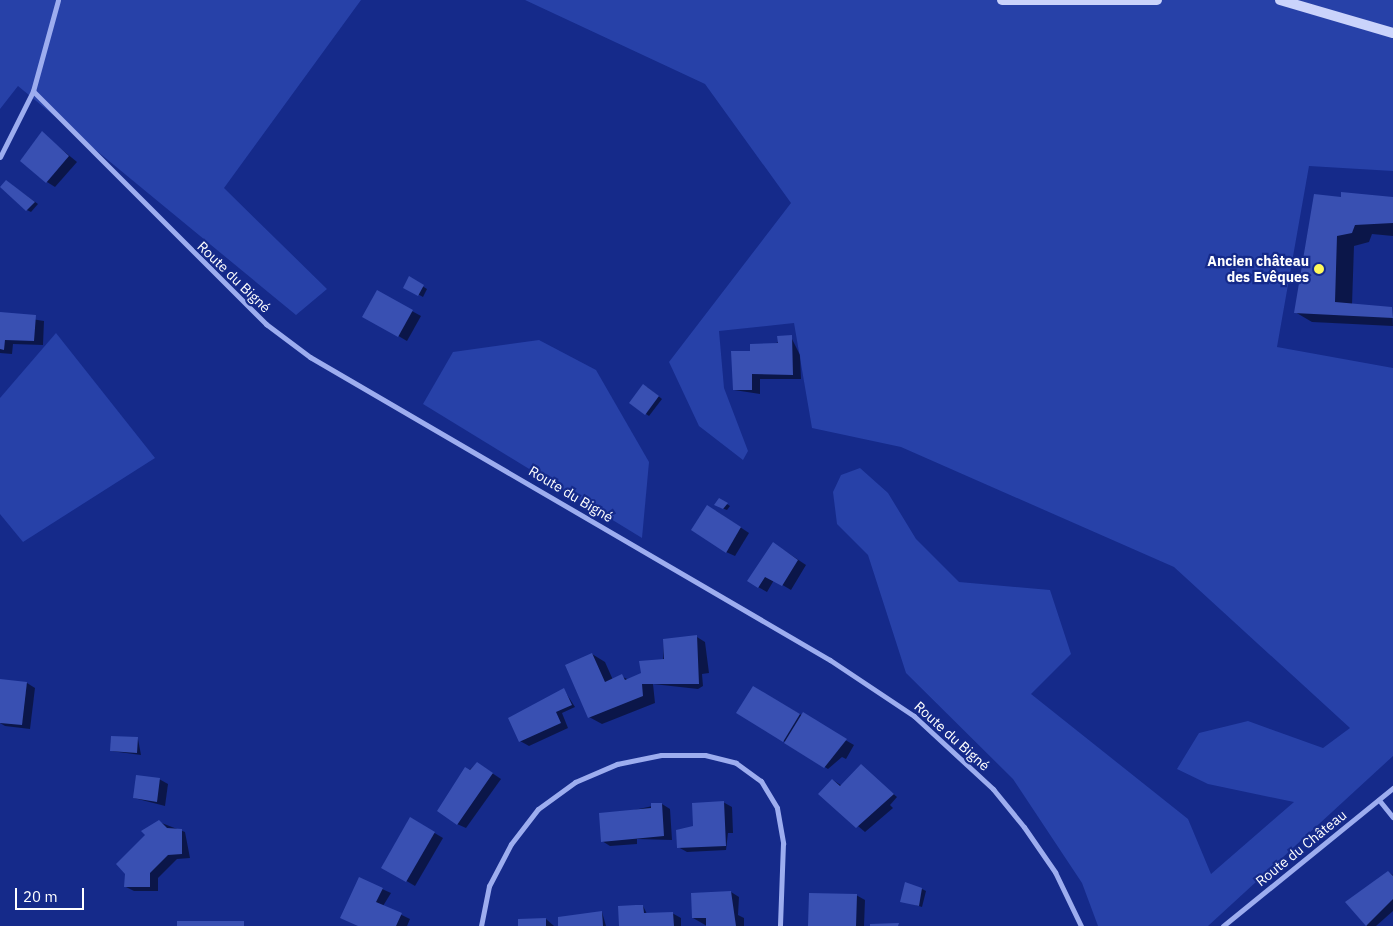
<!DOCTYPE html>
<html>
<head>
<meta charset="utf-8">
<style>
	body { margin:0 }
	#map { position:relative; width:1393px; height:926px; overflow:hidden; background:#152a8a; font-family:"IBM Plex Sans",sans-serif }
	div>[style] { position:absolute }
	.green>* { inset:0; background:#2741a8 }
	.shadow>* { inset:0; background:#0007 }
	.building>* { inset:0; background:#3950b2 }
	.minor>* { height:5px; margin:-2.5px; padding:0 2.5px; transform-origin:2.5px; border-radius:2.5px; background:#9dadef }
	.secondary>* { height:10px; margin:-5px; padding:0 5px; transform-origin:5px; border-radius:5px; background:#cad3fb }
	.dots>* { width:14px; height:14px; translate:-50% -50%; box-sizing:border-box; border:2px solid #152a8a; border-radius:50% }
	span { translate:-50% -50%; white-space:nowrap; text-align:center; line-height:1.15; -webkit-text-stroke:4.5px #152a8a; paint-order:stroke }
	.poi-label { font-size:14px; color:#fff; font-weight:700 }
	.right { translate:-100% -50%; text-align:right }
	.street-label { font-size:14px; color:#fff }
	.scale { position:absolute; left:15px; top:888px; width:69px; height:22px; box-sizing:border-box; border:2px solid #fff; border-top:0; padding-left:6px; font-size:15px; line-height:18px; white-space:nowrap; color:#fff; -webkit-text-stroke:4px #152a8a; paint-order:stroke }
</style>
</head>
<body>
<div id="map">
	<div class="green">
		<div style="clip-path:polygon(0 0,361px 0,224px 188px,327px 289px,296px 315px,18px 86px,0 109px)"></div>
		<div style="clip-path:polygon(525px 0,1393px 0,1393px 171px,1309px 166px,1277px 347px,1393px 368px,1393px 756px,1208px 926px,1098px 926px,1082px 883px,1013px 779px,906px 673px,868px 555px,837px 524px,833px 492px,841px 475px,860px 468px,888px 493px,916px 539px,959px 582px,1050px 590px,1071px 654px,1031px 694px,1188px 819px,1211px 874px,1294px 802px,1208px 784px,1177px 769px,1199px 733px,1248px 721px,1323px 748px,1350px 728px,1174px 567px,901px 447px,812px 428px,794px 323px,719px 331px,724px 388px,748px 451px,743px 460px,699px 426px,669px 362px,791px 203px,705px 84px)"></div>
		<div style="clip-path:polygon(56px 333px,155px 458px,23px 542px,0 514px,0 398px)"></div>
		<div style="clip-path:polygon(539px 340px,596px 370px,649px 462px,642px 538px,423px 404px,453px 352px)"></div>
	</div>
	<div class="shadow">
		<div style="clip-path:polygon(42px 133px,77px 162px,55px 187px,47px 182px)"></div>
		<div style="clip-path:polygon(10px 184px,38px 204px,31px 212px,27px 210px)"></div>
		<div style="clip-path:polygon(1342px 198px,1393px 198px,1393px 236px,1372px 234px,1369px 242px,1354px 246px,1352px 305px,1392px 308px,1393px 326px,1312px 322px,1295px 312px)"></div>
		<div style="clip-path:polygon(409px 278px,427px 289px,423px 297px,405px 287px)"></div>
		<div style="clip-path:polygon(377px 292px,421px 316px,407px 341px,364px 316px)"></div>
		<div style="clip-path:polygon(0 314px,44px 321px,43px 345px,13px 344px,12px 354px,0 353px)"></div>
		<div style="clip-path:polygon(791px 337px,800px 355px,801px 379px,760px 379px,760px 394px,734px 390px,754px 352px)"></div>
		<div style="clip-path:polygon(647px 387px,662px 399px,649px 416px,646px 414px)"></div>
		<div style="clip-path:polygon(719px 499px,730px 506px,727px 510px,719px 507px)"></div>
		<div style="clip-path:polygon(716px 511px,749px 533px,735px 556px,726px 552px)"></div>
		<div style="clip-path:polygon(782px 549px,806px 565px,791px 590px,774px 580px,767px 592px,758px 587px)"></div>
		<div style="clip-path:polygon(697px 637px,705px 642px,709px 673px,702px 674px,703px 686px,698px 689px,653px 684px,655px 703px,602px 724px,589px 717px,592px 654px,605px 662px,613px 680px,621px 676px,629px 680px,663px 662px,664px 640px)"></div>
		<div style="clip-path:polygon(27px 683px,35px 688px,30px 729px,5px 726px,0 723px,0 694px)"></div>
		<div style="clip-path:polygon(754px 688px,854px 745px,846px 759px,842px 757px,828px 769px,738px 712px)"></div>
		<div style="clip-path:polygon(564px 690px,575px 707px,562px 713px,568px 728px,529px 746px,520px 741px)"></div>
		<div style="clip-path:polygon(138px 739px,141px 755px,111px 751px)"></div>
		<div style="clip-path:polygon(477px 763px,501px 779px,466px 828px,457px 824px,458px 780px)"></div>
		<div style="clip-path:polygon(861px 766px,897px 797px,890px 805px,893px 808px,865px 832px,820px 794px,833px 780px,842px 786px)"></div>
		<div style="clip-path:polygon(159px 779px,168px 784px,165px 806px,134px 798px)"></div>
		<div style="clip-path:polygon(723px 802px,732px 807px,733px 833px,728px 833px,726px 850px,687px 852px,678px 847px)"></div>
		<div style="clip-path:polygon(662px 804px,670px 809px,672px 840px,637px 839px,637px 844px,610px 846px,602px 841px,634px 810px)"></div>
		<div style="clip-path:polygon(411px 819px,443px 838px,415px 886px,383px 867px)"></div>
		<div style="clip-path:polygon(159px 822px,185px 832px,190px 858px,177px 859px,158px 878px,158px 891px,134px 891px,126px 887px,146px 835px,143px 831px)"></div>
		<div style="clip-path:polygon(1388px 872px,1393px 875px,1393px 911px,1376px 926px,1367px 926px,1347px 902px)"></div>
		<div style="clip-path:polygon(382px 889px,391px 893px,383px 906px,410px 919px,407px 926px,360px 926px)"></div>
		<div style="clip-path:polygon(922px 889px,926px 891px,922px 907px,902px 901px)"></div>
		<div style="clip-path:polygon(731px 892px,739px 897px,738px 915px,744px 918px,744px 926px,707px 926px,693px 918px)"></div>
		<div style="clip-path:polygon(856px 895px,865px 900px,864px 926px,810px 926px)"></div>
		<div style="clip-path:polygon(643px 906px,647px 914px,672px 913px,681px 918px,681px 926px,621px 926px)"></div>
		<div style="clip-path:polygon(602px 912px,606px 926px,560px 926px)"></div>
		<div style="clip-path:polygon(546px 919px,554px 926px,519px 926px)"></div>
	</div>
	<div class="building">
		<div style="clip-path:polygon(42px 131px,69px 156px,46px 183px,20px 161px)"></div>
		<div style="clip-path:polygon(6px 180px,35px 202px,26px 211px,0 187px)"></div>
		<div style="clip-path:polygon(1341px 192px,1393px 197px,1393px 223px,1355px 225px,1352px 233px,1337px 236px,1335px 302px,1392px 307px,1393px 318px,1294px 313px,1314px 194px,1341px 197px)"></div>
		<div style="clip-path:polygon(409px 276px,424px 285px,418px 296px,403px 288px)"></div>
		<div style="clip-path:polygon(377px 290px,413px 310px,398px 337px,362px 317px)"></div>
		<div style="clip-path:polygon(0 312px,36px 315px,34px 341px,5px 340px,4px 350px,0 349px)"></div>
		<div style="clip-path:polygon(792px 335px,793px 375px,752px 374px,752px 390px,733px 390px,731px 351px,750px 351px,750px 344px,778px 343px,777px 336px)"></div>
		<div style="clip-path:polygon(643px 384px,659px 396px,645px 415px,629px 403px)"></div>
		<div style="clip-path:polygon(719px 498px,728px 503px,723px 509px,714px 505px)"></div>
		<div style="clip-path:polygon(707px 505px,741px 527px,726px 553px,691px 530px)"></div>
		<div style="clip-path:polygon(773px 542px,798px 560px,782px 586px,765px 577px,758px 588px,747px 581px)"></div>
		<div style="clip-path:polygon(697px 635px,699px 684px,642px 684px,643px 696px,588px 718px,565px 665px,592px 653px,605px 682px,622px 674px,625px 680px,641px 673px,639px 661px,664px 659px,663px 639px)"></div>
		<div style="clip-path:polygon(0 679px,27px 682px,22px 725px,0 723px)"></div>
		<div style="clip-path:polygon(753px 686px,800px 714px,783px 742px,736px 713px)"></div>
		<div style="clip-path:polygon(564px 688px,572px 705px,556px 712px,561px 723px,519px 742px,508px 718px)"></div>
		<div style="clip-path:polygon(803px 712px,847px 739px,824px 768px,784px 743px)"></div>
		<div style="clip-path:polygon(111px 736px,138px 737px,137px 753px,110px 751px)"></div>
		<div style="clip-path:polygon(477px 762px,493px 773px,457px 825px,437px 811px,465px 767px,470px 770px)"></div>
		<div style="clip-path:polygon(861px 764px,894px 794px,856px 828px,818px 794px,832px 779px,840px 786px)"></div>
		<div style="clip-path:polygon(136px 775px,160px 778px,157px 802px,133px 798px)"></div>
		<div style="clip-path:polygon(724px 801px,726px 846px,677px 848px,676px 830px,693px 826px,692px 803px)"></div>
		<div style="clip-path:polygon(651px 803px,662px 803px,664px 836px,601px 842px,599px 813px,651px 808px)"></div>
		<div style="clip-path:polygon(410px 817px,435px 832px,406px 882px,381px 868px)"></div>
		<div style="clip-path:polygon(159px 820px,167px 828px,182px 829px,182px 854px,168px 855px,150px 873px,150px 887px,124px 887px,125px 874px,116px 864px,145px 835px,141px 831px)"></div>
		<div style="clip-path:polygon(1388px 871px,1393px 876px,1393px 899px,1366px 926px,1345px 902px)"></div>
		<div style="clip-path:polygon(359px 877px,383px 888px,376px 902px,402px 913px,396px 926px,358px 926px,340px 918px)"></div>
		<div style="clip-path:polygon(905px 882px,922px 888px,919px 906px,900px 902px)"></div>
		<div style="clip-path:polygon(731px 891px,736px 926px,706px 926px,706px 918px,692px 918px,691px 893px)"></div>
		<div style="clip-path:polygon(809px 893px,857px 894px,856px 926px,808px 926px)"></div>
		<div style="clip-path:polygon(636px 905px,643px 905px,644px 913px,673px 912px,674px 926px,619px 926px,618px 906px)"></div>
		<div style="clip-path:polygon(602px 911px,603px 926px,558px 926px,558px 917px)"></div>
		<div style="clip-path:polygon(546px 918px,546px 926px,518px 926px,518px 919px)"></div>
		<div style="clip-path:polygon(177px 921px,244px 921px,244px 926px,177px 926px)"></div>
		<div style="clip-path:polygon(899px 923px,898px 926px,870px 926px,870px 924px)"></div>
	</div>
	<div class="minor">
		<div style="left:33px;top:91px;width:330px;rotate:45deg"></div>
		<div style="left:266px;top:324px;width:55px;rotate:36.9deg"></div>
		<div style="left:310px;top:357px;width:602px;rotate:30.23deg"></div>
		<div style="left:830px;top:660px;width:101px;rotate:33.7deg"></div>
		<div style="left:914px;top:716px;width:108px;rotate:42.7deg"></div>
		<div style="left:993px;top:789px;width:49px;rotate:50.8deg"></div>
		<div style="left:1024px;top:827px;width:55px;rotate:55.4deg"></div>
		<div style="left:1055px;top:872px;width:60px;rotate:64.3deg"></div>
		<div style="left:0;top:157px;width:74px;rotate:-63.4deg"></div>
		<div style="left:33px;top:91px;width:94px;rotate:-74.6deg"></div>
		<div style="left:1379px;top:800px;width:22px;rotate:51deg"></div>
		<div style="left:481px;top:926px;width:41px;rotate:-78.7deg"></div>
		<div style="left:489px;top:886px;width:47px;rotate:-62.4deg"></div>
		<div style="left:511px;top:844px;width:44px;rotate:-52.4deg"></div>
		<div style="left:538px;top:809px;width:46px;rotate:-36.1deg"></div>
		<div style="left:575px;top:782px;width:46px;rotate:-23.2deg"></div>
		<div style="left:617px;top:764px;width:45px;rotate:-11.6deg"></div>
		<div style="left:661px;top:755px;width:44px"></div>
		<div style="left:705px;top:755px;width:32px;rotate:14deg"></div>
		<div style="left:736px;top:763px;width:31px;rotate:36deg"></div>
		<div style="left:761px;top:781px;width:31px;rotate:59deg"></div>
		<div style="left:777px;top:808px;width:36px;rotate:80deg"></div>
		<div style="left:783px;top:843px;width:83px;rotate:92.1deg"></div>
		<div style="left:1223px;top:926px;width:219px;rotate:-39.1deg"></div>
	</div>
	<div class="secondary">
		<div style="left:1002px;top:0;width:155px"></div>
		<div style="left:1280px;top:0;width:118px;rotate:16.3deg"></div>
	</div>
	<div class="dots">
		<div style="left:1319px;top:269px;background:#fff95b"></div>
	</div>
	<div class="poi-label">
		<span class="right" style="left:1309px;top:269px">Ancien château<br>des Evêques</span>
	</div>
	<div class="street-label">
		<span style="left:234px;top:277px;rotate:44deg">Route du Bigné</span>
		<span style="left:571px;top:494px;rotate:31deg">Route du Bigné</span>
		<span style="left:952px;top:736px;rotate:42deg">Route du Bigné</span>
		<span style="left:1301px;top:848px;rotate:-39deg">Route du Château</span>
	</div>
	<div class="scale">20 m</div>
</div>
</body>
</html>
